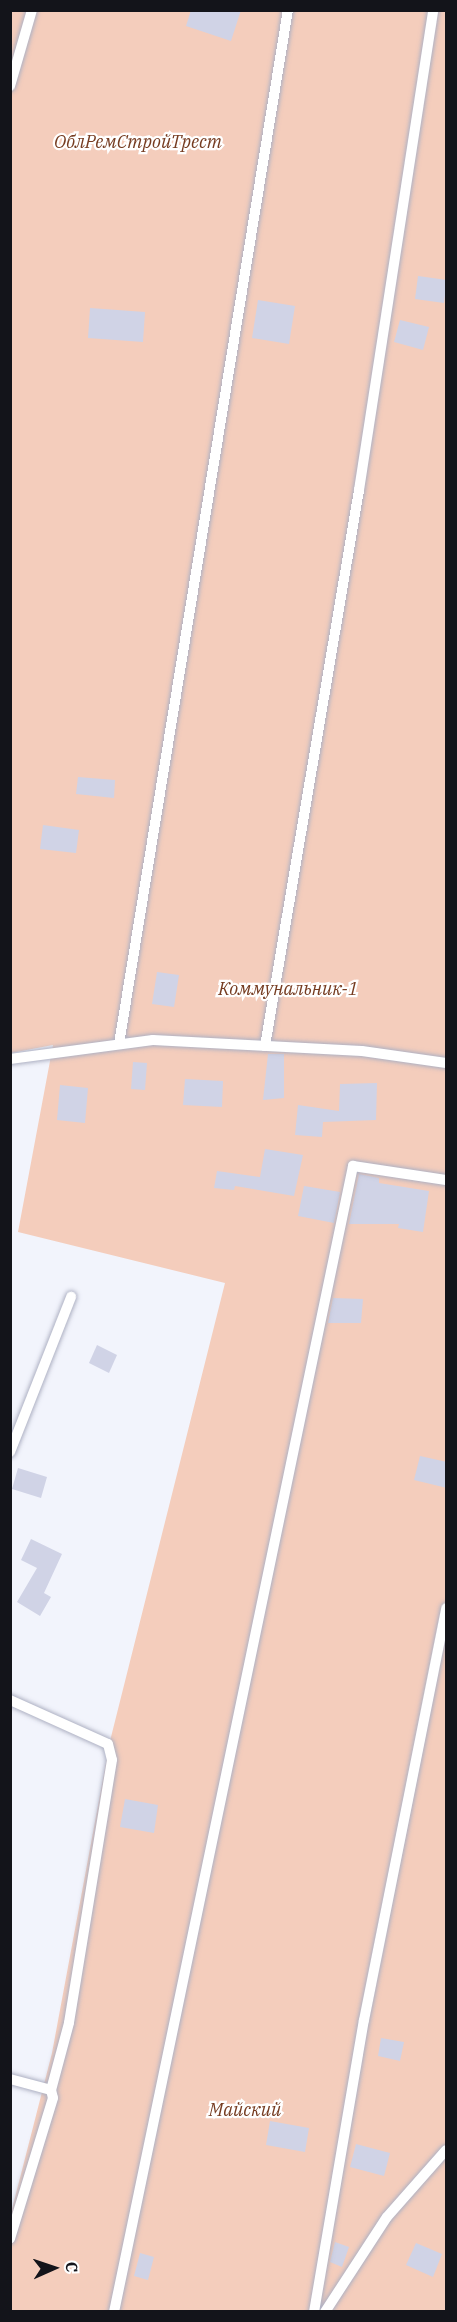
<!DOCTYPE html>
<html>
<head>
<meta charset="utf-8">
<style>
	body { margin:0 }
	#map { position:relative; width:457px; height:2322px; overflow:hidden; background:#f2f4fc; font-family:"IBM Plex Serif",serif }
	div>[style] { position:absolute }
	.green>* { inset:0; background:#f4cdbc }
	.building>* { inset:0; background:#d0d3e6 }
	.roads { filter:drop-shadow(0 0 2px #aeb1c3) drop-shadow(0 0 2px #aeb1c3) }
	.lane>* { height:10px; margin:-5px; padding:0 5px; transform-origin:5px; border-radius:5px; background:#fff }
	span { translate:-50% -50%; white-space:nowrap; text-align:center; line-height:1.15; -webkit-text-stroke:4.5px #fff; paint-order:stroke }
	.park-label { font-size:18px; color:#763c21; font-style:italic }
	.frame { position:absolute; inset:0; border:12px solid #13141a; pointer-events:none }
	.north { position:absolute; left:24px; top:2238px; width:60px; height:60px; -webkit-text-stroke:4px #fff; paint-order:stroke; rotate:87deg; font-size:16px; font-weight:700; line-height:24px; text-align:center; color:#13141a }
	.north::after { content:''; display:block; margin:auto; width:21px; height:27px; background:#13141a; clip-path:polygon(50% 0,100% 100%,50% 72%,0 100%) }
</style>
</head>
<body>
<div id="map">
	<div class="green">
		<div style="clip-path:polygon(11px 11px,446px 11px,446px 2311px,11px 2311px,11px 2213px,52px 2053px,110px 1741px,225px 1283px,18px 1232px,53px 1045px,11px 1053px)"></div>
	</div>
	<div class="building">
		<div style="clip-path:polygon(191px 10px,241px 10px,231px 41px,186px 26px)"></div>
		<div style="clip-path:polygon(418px 276px,447px 280px,444px 303px,415px 299px)"></div>
		<div style="clip-path:polygon(258px 300px,295px 306px,289px 344px,252px 338px)"></div>
		<div style="clip-path:polygon(90px 308px,145px 312px,143px 342px,88px 338px)"></div>
		<div style="clip-path:polygon(400px 320px,429px 327px,423px 350px,394px 342px)"></div>
		<div style="clip-path:polygon(78px 777px,115px 780px,114px 798px,76px 794px)"></div>
		<div style="clip-path:polygon(43px 825px,79px 830px,76px 853px,40px 849px)"></div>
		<div style="clip-path:polygon(157px 972px,179px 975px,174px 1007px,152px 1004px)"></div>
		<div style="clip-path:polygon(268px 1054px,284px 1054px,284px 1098px,263px 1100px)"></div>
		<div style="clip-path:polygon(133px 1062px,147px 1063px,145px 1090px,131px 1089px)"></div>
		<div style="clip-path:polygon(185px 1079px,223px 1081px,222px 1107px,183px 1105px)"></div>
		<div style="clip-path:polygon(377px 1083px,376px 1120px,323px 1122px,322px 1137px,295px 1135px,298px 1105px,339px 1111px,340px 1084px)"></div>
		<div style="clip-path:polygon(60px 1085px,88px 1088px,85px 1123px,57px 1120px)"></div>
		<div style="clip-path:polygon(265px 1149px,303px 1155px,294px 1196px,235px 1186px,234px 1190px,214px 1188px,217px 1171px,260px 1177px)"></div>
		<div style="clip-path:polygon(359px 1174px,379px 1178px,379px 1183px,429px 1191px,423px 1232px,398px 1228px,399px 1224px,349px 1224px)"></div>
		<div style="clip-path:polygon(304px 1186px,340px 1192px,334px 1223px,298px 1216px)"></div>
		<div style="clip-path:polygon(333px 1298px,363px 1299px,361px 1323px,328px 1323px)"></div>
		<div style="clip-path:polygon(97px 1345px,117px 1355px,109px 1373px,89px 1363px)"></div>
		<div style="clip-path:polygon(420px 1456px,447px 1462px,447px 1488px,414px 1480px)"></div>
		<div style="clip-path:polygon(18px 1468px,47px 1477px,41px 1498px,12px 1489px)"></div>
		<div style="clip-path:polygon(31px 1539px,62px 1554px,44px 1593px,51px 1597px,40px 1616px,17px 1602px,37px 1568px,21px 1560px)"></div>
		<div style="clip-path:polygon(125px 1799px,158px 1805px,154px 1833px,120px 1827px)"></div>
		<div style="clip-path:polygon(381px 2038px,404px 2042px,400px 2061px,378px 2056px)"></div>
		<div style="clip-path:polygon(270px 2121px,309px 2128px,305px 2152px,266px 2145px)"></div>
		<div style="clip-path:polygon(356px 2144px,390px 2153px,384px 2176px,350px 2167px)"></div>
		<div style="clip-path:polygon(335px 2242px,349px 2247px,342px 2267px,330px 2262px)"></div>
		<div style="clip-path:polygon(416px 2243px,442px 2254px,433px 2277px,406px 2265px)"></div>
		<div style="clip-path:polygon(140px 2253px,154px 2257px,148px 2280px,134px 2276px)"></div>
	</div>
	<div class="roads">
		<div class="lane">
			<div style="left:10px;top:86px;width:79px;rotate:-73.9deg"></div>
			<div style="left:119px;top:1044px;width:1048px;rotate:-80.72deg"></div>
			<div style="left:265px;top:1046px;width:564px;rotate:-80.4deg"></div>
			<div style="left:359px;top:490px;width:486px;rotate:-81.2deg"></div>
			<div style="left:10px;top:1059px;width:144px;rotate:-7.6deg"></div>
			<div style="left:153px;top:1040px;width:209px;rotate:3deg"></div>
			<div style="left:362px;top:1051px;width:85px;rotate:8.1deg"></div>
			<div style="left:10px;top:1452px;width:167px;rotate:-68.5deg"></div>
			<div style="left:10px;top:1700px;width:107px;rotate:24.2deg"></div>
			<div style="left:108px;top:1744px;width:16px;rotate:76deg"></div>
			<div style="left:112px;top:1760px;width:266px;rotate:99.3deg"></div>
			<div style="left:69px;top:2023px;width:69px;rotate:105deg"></div>
			<div style="left:10px;top:2079px;width:42px;rotate:15deg"></div>
			<div style="left:51px;top:2090px;width:8px;rotate:76deg"></div>
			<div style="left:53px;top:2098px;width:147px;rotate:107deg"></div>
			<div style="left:114px;top:2312px;width:1171px;rotate:-78.22deg"></div>
			<div style="left:353px;top:1166px;width:94px;rotate:8.6deg"></div>
			<div style="left:314px;top:2312px;width:296px;rotate:-80.3deg"></div>
			<div style="left:364px;top:2020px;width:420px;rotate:-78.7deg"></div>
			<div style="left:325px;top:2312px;width:113px;rotate:-56.9deg"></div>
			<div style="left:387px;top:2217px;width:89px;rotate:-48.6deg"></div>
		</div>
	</div>
	<div class="park-label">
		<span style="left:138px;top:142px">ОблРемСтройТрест</span>
		<span style="left:288px;top:989px">Коммунальник-1</span>
		<span style="left:245px;top:2110px">Майский</span>
	</div>
	<div class="frame"></div>
	<div class="north">С</div>
</div>
</body>
</html>
